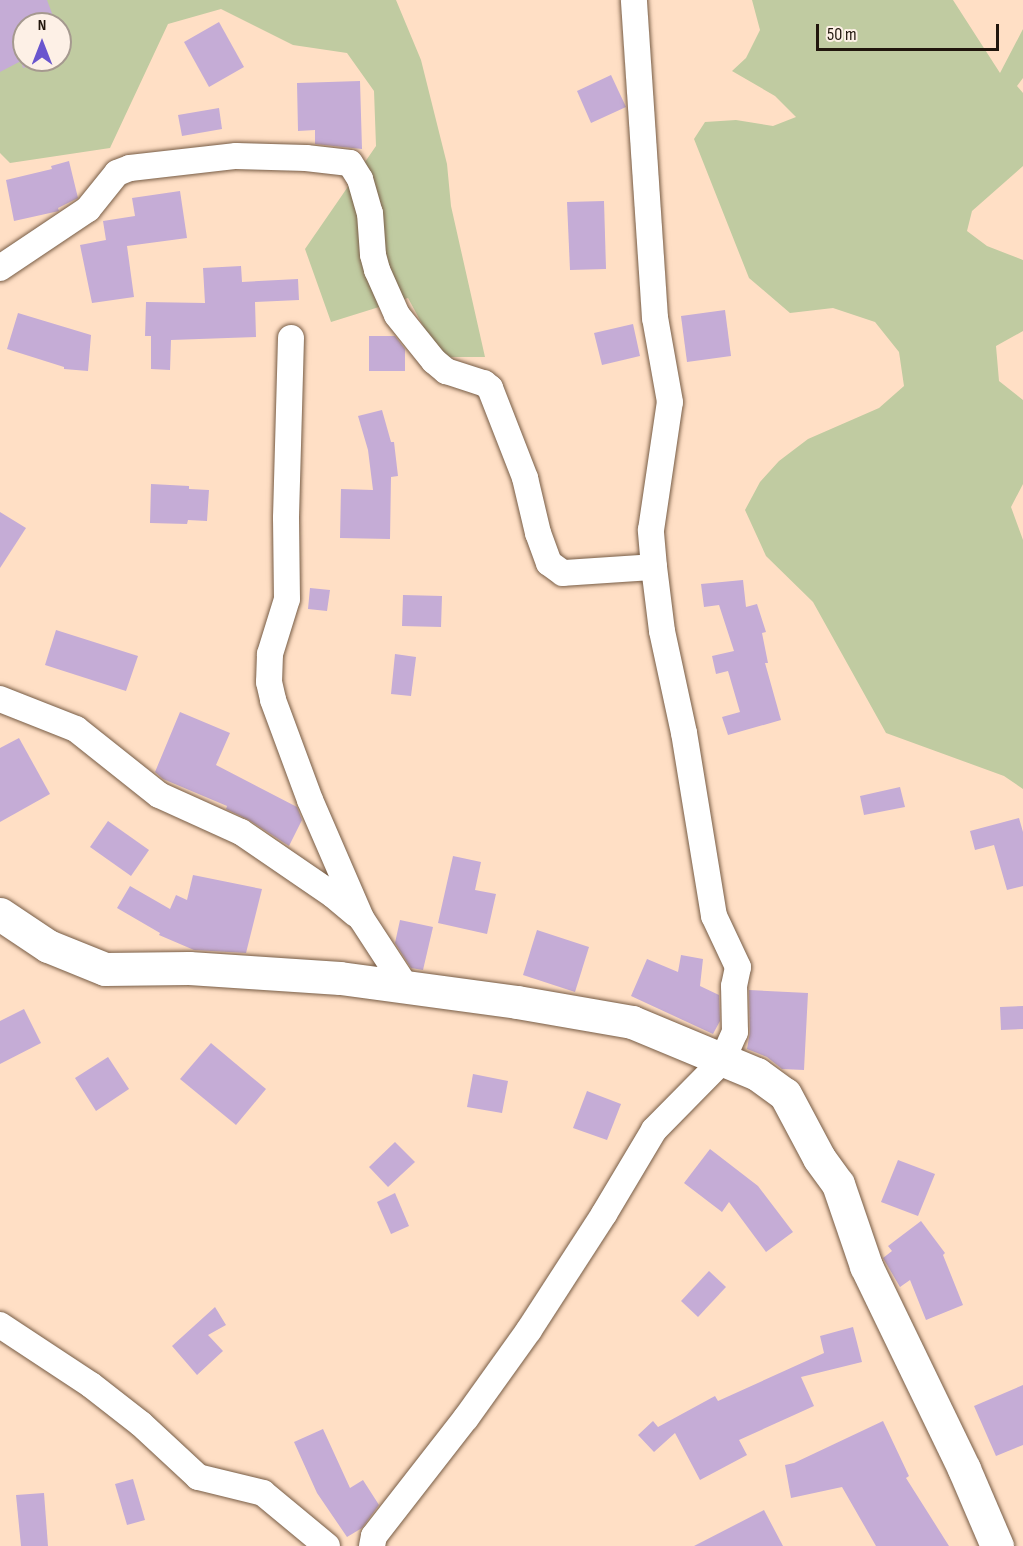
<!DOCTYPE html>
<html>
<head>
<meta charset="utf-8">
<style>
	body { margin:0 }
	#map { position:relative; width:1023px; height:1546px; overflow:hidden; background:#ffdfc5; font-family:"Sofia Sans Condensed",sans-serif }
	div>[style] { position:absolute }
	.green>* { inset:0; background:#c0cba1 }
	.building>* { inset:0; background:#c5acd6 }
	.roads { filter:drop-shadow(0 0 2px #775c45) drop-shadow(0 0 2px #775c45) }
	.street>* { height:26px; margin:-13px; padding:0 13px; transform-origin:13px; border-radius:13px; background:#fff }
	.secondary>* { height:33px; margin:-16.5px; padding:0 16.5px; transform-origin:16.5px; border-radius:16.5px; background:#fff }
	span { translate:-50% -50%; white-space:nowrap; text-align:center; line-height:1.15; -webkit-text-stroke:5px #fdf0e6; paint-order:stroke }
	.north { position:absolute; left:12px; top:12px; width:60px; height:60px; box-sizing:border-box; background:#fdf0e6; border:2px solid #a5998f; border-radius:50%; rotate:0deg; font-size:16px; font-weight:700; line-height:24px; text-align:center; color:#21160d }
	.north::after { content:''; display:block; margin:auto; width:21px; height:27px; background:#6955ce; clip-path:polygon(50% 0,100% 100%,50% 72%,0 100%) }
	.scale { position:absolute; left:816px; top:24px; width:183px; height:27px; box-sizing:border-box; border:3px solid #21160d; border-top:0; padding-left:8px; font-size:18px; line-height:21px; white-space:nowrap; color:#21160d; -webkit-text-stroke:4px #fdf0e6; paint-order:stroke }
</style>
</head>
<body>
<div id="map">
	<div class="green">
		<div style="clip-path:polygon(evenodd,0 0,396px 0,421px 60px,447px 164px,451px 206px,485px 357px,440px 357px,408px 298px,331px 322px,305px 249px,376px 146px,374px 91px,347px 53px,293px 45px,221px 9px,168px 24px,110px 148px,10px 163px,0 153px,0 0,24px 24px,60px 24px,60px 60px,24px 60px,24px 24px)"></div>
		<div style="clip-path:polygon(752px 0,953px 0,1000px 73px,1023px 29px,1023px 78px,1017px 86px,1023px 93px,1023px 166px,972px 211px,967px 231px,987px 246px,1023px 260px,1023px 331px,996px 346px,999px 381px,1023px 400px,1023px 484px,1011px 507px,1023px 540px,1023px 789px,1004px 776px,886px 733px,813px 602px,766px 556px,745px 510px,760px 482px,779px 461px,808px 439px,879px 408px,904px 386px,899px 352px,875px 322px,833px 308px,790px 313px,749px 278px,694px 139px,705px 122px,736px 120px,773px 126px,796px 117px,775px 96px,732px 71px,746px 58px,760px 30px)"></div>
	</div>
	<div class="building">
		<div style="clip-path:polygon(0 0,47px 0,56px 24px,24px 24px,24px 60px,46px 60px,23px 68px,21px 61px,0 72px)"></div>
		<div style="clip-path:polygon(219px 22px,244px 67px,209px 87px,184px 42px)"></div>
		<div style="clip-path:polygon(611px 75px,626px 107px,591px 123px,577px 91px)"></div>
		<div style="clip-path:polygon(360px 81px,362px 149px,315px 144px,315px 130px,298px 131px,297px 83px)"></div>
		<div style="clip-path:polygon(219px 108px,222px 129px,182px 136px,178px 115px)"></div>
		<div style="clip-path:polygon(69px 161px,78px 198px,58px 208px,59px 211px,14px 221px,6px 180px,52px 169px,51px 166px)"></div>
		<div style="clip-path:polygon(180px 191px,187px 238px,127px 246px,134px 297px,92px 303px,80px 245px,106px 240px,103px 221px,135px 216px,132px 198px)"></div>
		<div style="clip-path:polygon(604px 201px,606px 269px,570px 270px,567px 202px)"></div>
		<div style="clip-path:polygon(241px 266px,242px 282px,298px 279px,299px 300px,255px 302px,256px 337px,171px 340px,170px 370px,151px 369px,151px 336px,145px 336px,146px 302px,205px 303px,203px 268px)"></div>
		<div style="clip-path:polygon(725px 310px,731px 356px,687px 362px,681px 316px)"></div>
		<div style="clip-path:polygon(18px 313px,91px 335px,88px 371px,64px 369px,64px 367px,7px 349px)"></div>
		<div style="clip-path:polygon(633px 324px,640px 356px,602px 365px,594px 333px)"></div>
		<div style="clip-path:polygon(369px 336px,395px 336px,405px 349px,405px 371px,369px 371px)"></div>
		<div style="clip-path:polygon(382px 410px,391px 442px,394px 442px,398px 476px,391px 477px,390px 539px,340px 538px,341px 489px,373px 490px,368px 450px,358px 416px)"></div>
		<div style="clip-path:polygon(151px 484px,189px 486px,189px 489px,209px 490px,207px 521px,188px 520px,187px 524px,150px 523px)"></div>
		<div style="clip-path:polygon(0 512px,26px 528px,0 568px)"></div>
		<div style="clip-path:polygon(743px 580px,746px 607px,757px 604px,766px 632px,762px 633px,768px 663px,765px 663px,781px 720px,728px 735px,722px 717px,740px 712px,728px 671px,716px 674px,712px 656px,734px 651px,719px 605px,704px 607px,701px 584px)"></div>
		<div style="clip-path:polygon(310px 588px,330px 590px,327px 611px,308px 609px)"></div>
		<div style="clip-path:polygon(403px 595px,442px 596px,441px 627px,402px 626px)"></div>
		<div style="clip-path:polygon(56px 630px,138px 656px,126px 691px,45px 665px)"></div>
		<div style="clip-path:polygon(395px 654px,416px 657px,411px 696px,391px 694px)"></div>
		<div style="clip-path:polygon(180px 712px,230px 733px,216px 765px,297px 807px,302px 820px,289px 846px,249px 820px,226px 809px,227px 806px,163px 779px,155px 772px)"></div>
		<div style="clip-path:polygon(19px 738px,50px 794px,0 822px,0 748px)"></div>
		<div style="clip-path:polygon(900px 787px,905px 807px,864px 815px,860px 796px)"></div>
		<div style="clip-path:polygon(1019px 818px,1023px 832px,1023px 886px,1007px 890px,994px 845px,975px 850px,970px 831px)"></div>
		<div style="clip-path:polygon(108px 821px,149px 850px,131px 876px,90px 847px)"></div>
		<div style="clip-path:polygon(453px 856px,481px 862px,475px 890px,496px 894px,487px 934px,438px 923px)"></div>
		<div style="clip-path:polygon(193px 875px,262px 889px,246px 953px,194px 950px,159px 935px,160px 933px,117px 908px,130px 886px,170px 909px,176px 895px,187px 900px)"></div>
		<div style="clip-path:polygon(400px 920px,433px 927px,423px 970px,411px 968px,395px 943px)"></div>
		<div style="clip-path:polygon(537px 930px,589px 947px,575px 992px,523px 975px)"></div>
		<div style="clip-path:polygon(681px 955px,703px 959px,700px 986px,719px 995px,720px 1021px,713px 1034px,631px 996px,647px 959px,678px 972px)"></div>
		<div style="clip-path:polygon(749px 990px,808px 993px,804px 1070px,782px 1069px,767px 1057px,747px 1049px,750px 1032px)"></div>
		<div style="clip-path:polygon(1023px 1006px,1023px 1029px,1001px 1030px,1000px 1007px)"></div>
		<div style="clip-path:polygon(24px 1009px,41px 1043px,0 1064px,0 1021px)"></div>
		<div style="clip-path:polygon(211px 1043px,266px 1089px,236px 1125px,180px 1079px)"></div>
		<div style="clip-path:polygon(108px 1057px,129px 1089px,96px 1111px,75px 1078px)"></div>
		<div style="clip-path:polygon(473px 1074px,508px 1081px,502px 1113px,467px 1107px)"></div>
		<div style="clip-path:polygon(587px 1091px,621px 1104px,607px 1140px,573px 1128px)"></div>
		<div style="clip-path:polygon(395px 1142px,415px 1162px,388px 1187px,369px 1167px)"></div>
		<div style="clip-path:polygon(710px 1149px,758px 1186px,793px 1232px,766px 1252px,729px 1202px,722px 1212px,684px 1183px)"></div>
		<div style="clip-path:polygon(898px 1160px,935px 1174px,918px 1216px,881px 1202px)"></div>
		<div style="clip-path:polygon(395px 1193px,409px 1226px,391px 1234px,377px 1202px)"></div>
		<div style="clip-path:polygon(921px 1221px,945px 1253px,943px 1255px,963px 1305px,926px 1320px,910px 1280px,900px 1287px,883px 1258px,892px 1251px,888px 1246px)"></div>
		<div style="clip-path:polygon(709px 1271px,726px 1287px,698px 1317px,681px 1301px)"></div>
		<div style="clip-path:polygon(215px 1307px,226px 1325px,208px 1335px,223px 1351px,197px 1375px,172px 1346px)"></div>
		<div style="clip-path:polygon(853px 1327px,862px 1362px,801px 1377px,814px 1406px,739px 1440px,747px 1455px,700px 1480px,675px 1433px,654px 1452px,638px 1435px,653px 1421px,658px 1427px,715px 1396px,718px 1401px,824px 1353px,820px 1336px)"></div>
		<div style="clip-path:polygon(1023px 1385px,1023px 1445px,996px 1456px,974px 1406px)"></div>
		<div style="clip-path:polygon(883px 1421px,909px 1476px,906px 1478px,949px 1546px,876px 1546px,842px 1487px,791px 1498px,785px 1465px,794px 1463px)"></div>
		<div style="clip-path:polygon(323px 1429px,350px 1488px,363px 1480px,379px 1505px,362px 1528px,347px 1537px,317px 1493px,294px 1442px)"></div>
		<div style="clip-path:polygon(133px 1479px,145px 1520px,127px 1525px,115px 1484px)"></div>
		<div style="clip-path:polygon(44px 1493px,48px 1546px,21px 1546px,16px 1495px)"></div>
		<div style="clip-path:polygon(764px 1510px,783px 1546px,694px 1546px)"></div>
	</div>
	<div class="roads">
		<div class="street">
			<div style="left:0;top:268px;width:106px;rotate:-33.8deg"></div>
			<div style="left:88px;top:209px;width:46px;rotate:-51.1deg"></div>
			<div style="left:117px;top:173px;width:14px;rotate:-21deg"></div>
			<div style="left:130px;top:168px;width:107px;rotate:-6.5deg"></div>
			<div style="left:236px;top:156px;width:70px;rotate:1.6deg"></div>
			<div style="left:306px;top:158px;width:44px;rotate:6.5deg"></div>
			<div style="left:350px;top:163px;width:19px;rotate:58deg"></div>
			<div style="left:360px;top:179px;width:35px;rotate:74deg"></div>
			<div style="left:370px;top:213px;width:42px;rotate:85.9deg"></div>
			<div style="left:373px;top:255px;width:16px;rotate:75deg"></div>
			<div style="left:377px;top:270px;width:49px;rotate:66deg"></div>
			<div style="left:397px;top:315px;width:59px;rotate:51.2deg"></div>
			<div style="left:434px;top:361px;width:16px;rotate:40deg"></div>
			<div style="left:446px;top:371px;width:40px;rotate:18deg"></div>
			<div style="left:484px;top:383px;width:8px;rotate:40deg"></div>
			<div style="left:490px;top:388px;width:97px;rotate:68.7deg"></div>
			<div style="left:525px;top:478px;width:57px;rotate:76.7deg"></div>
			<div style="left:538px;top:533px;width:32px;rotate:70deg"></div>
			<div style="left:549px;top:563px;width:17px;rotate:36deg"></div>
			<div style="left:563px;top:573px;width:91px;rotate:-3.8deg"></div>
			<div style="left:291px;top:338px;width:180px;rotate:91.6deg"></div>
			<div style="left:286px;top:518px;width:81px;rotate:89.3deg"></div>
			<div style="left:287px;top:599px;width:58px;rotate:107.2deg"></div>
			<div style="left:270px;top:654px;width:28px;rotate:92deg"></div>
			<div style="left:269px;top:682px;width:18px;rotate:77deg"></div>
			<div style="left:273px;top:700px;width:107px;rotate:69.7deg"></div>
			<div style="left:310px;top:800px;width:129px;rotate:66.6deg"></div>
			<div style="left:361px;top:918px;width:79px;rotate:56.9deg"></div>
			<div style="left:0;top:699px;width:82px;rotate:21.5deg"></div>
			<div style="left:76px;top:729px;width:106px;rotate:38.5deg"></div>
			<div style="left:159px;top:795px;width:90px;rotate:24.3deg"></div>
			<div style="left:241px;top:832px;width:112px;rotate:34.4deg"></div>
			<div style="left:333px;top:895px;width:30px;rotate:40deg"></div>
			<div style="left:0;top:1325px;width:109px;rotate:33.4deg"></div>
			<div style="left:91px;top:1385px;width:63px;rotate:38deg"></div>
			<div style="left:141px;top:1424px;width:78px;rotate:42.9deg"></div>
			<div style="left:198px;top:1477px;width:67px;rotate:13.8deg"></div>
			<div style="left:263px;top:1493px;width:83px;rotate:39.6deg"></div>
			<div style="left:372px;top:1546px;width:10px;rotate:-79deg"></div>
			<div style="left:374px;top:1536px;width:150px;rotate:-52.1deg"></div>
			<div style="left:466px;top:1418px;width:108px;rotate:-54.4deg"></div>
			<div style="left:529px;top:1330px;width:138px;rotate:-57.1deg"></div>
			<div style="left:604px;top:1214px;width:98px;rotate:-59.2deg"></div>
			<div style="left:654px;top:1130px;width:97px;rotate:-45.4deg"></div>
			<div style="left:722px;top:1061px;width:32px;rotate:-66deg"></div>
			<div style="left:735px;top:1032px;width:46px;rotate:-91.2deg"></div>
			<div style="left:734px;top:986px;width:19px;rotate:-78deg"></div>
			<div style="left:738px;top:967px;width:56px;rotate:-115.2deg"></div>
			<div style="left:714px;top:916px;width:185px;rotate:-99.3deg"></div>
			<div style="left:684px;top:733px;width:104px;rotate:-102.2deg"></div>
			<div style="left:662px;top:631px;width:64px;rotate:-97.1deg"></div>
			<div style="left:654px;top:567px;width:37px;rotate:-95deg"></div>
			<div style="left:651px;top:530px;width:129px;rotate:-81.6deg"></div>
			<div style="left:670px;top:402px;width:85px;rotate:-100.1deg"></div>
			<div style="left:655px;top:318px;width:319px;rotate:-93.8deg"></div>
		</div>
		<div class="secondary">
			<div style="left:0;top:914px;width:58px;rotate:33.7deg"></div>
			<div style="left:48px;top:946px;width:61px;rotate:22deg"></div>
			<div style="left:105px;top:969px;width:84px;rotate:-0.7deg"></div>
			<div style="left:189px;top:968px;width:151px;rotate:3.8deg"></div>
			<div style="left:340px;top:978px;width:179px;rotate:7.7deg"></div>
			<div style="left:517px;top:1002px;width:117px;rotate:9.9deg"></div>
			<div style="left:632px;top:1022px;width:135px;rotate:22.6deg"></div>
			<div style="left:757px;top:1074px;width:34px;rotate:36deg"></div>
			<div style="left:785px;top:1094px;width:72px;rotate:62deg"></div>
			<div style="left:819px;top:1158px;width:32px;rotate:54deg"></div>
			<div style="left:838px;top:1184px;width:87px;rotate:71.1deg"></div>
			<div style="left:866px;top:1266px;width:225px;rotate:64.2deg"></div>
			<div style="left:964px;top:1469px;width:84px;rotate:66.8deg"></div>
		</div>
	</div>
	<div class="north">N</div>
	<div class="scale">50 m</div>
</div>
</body>
</html>
